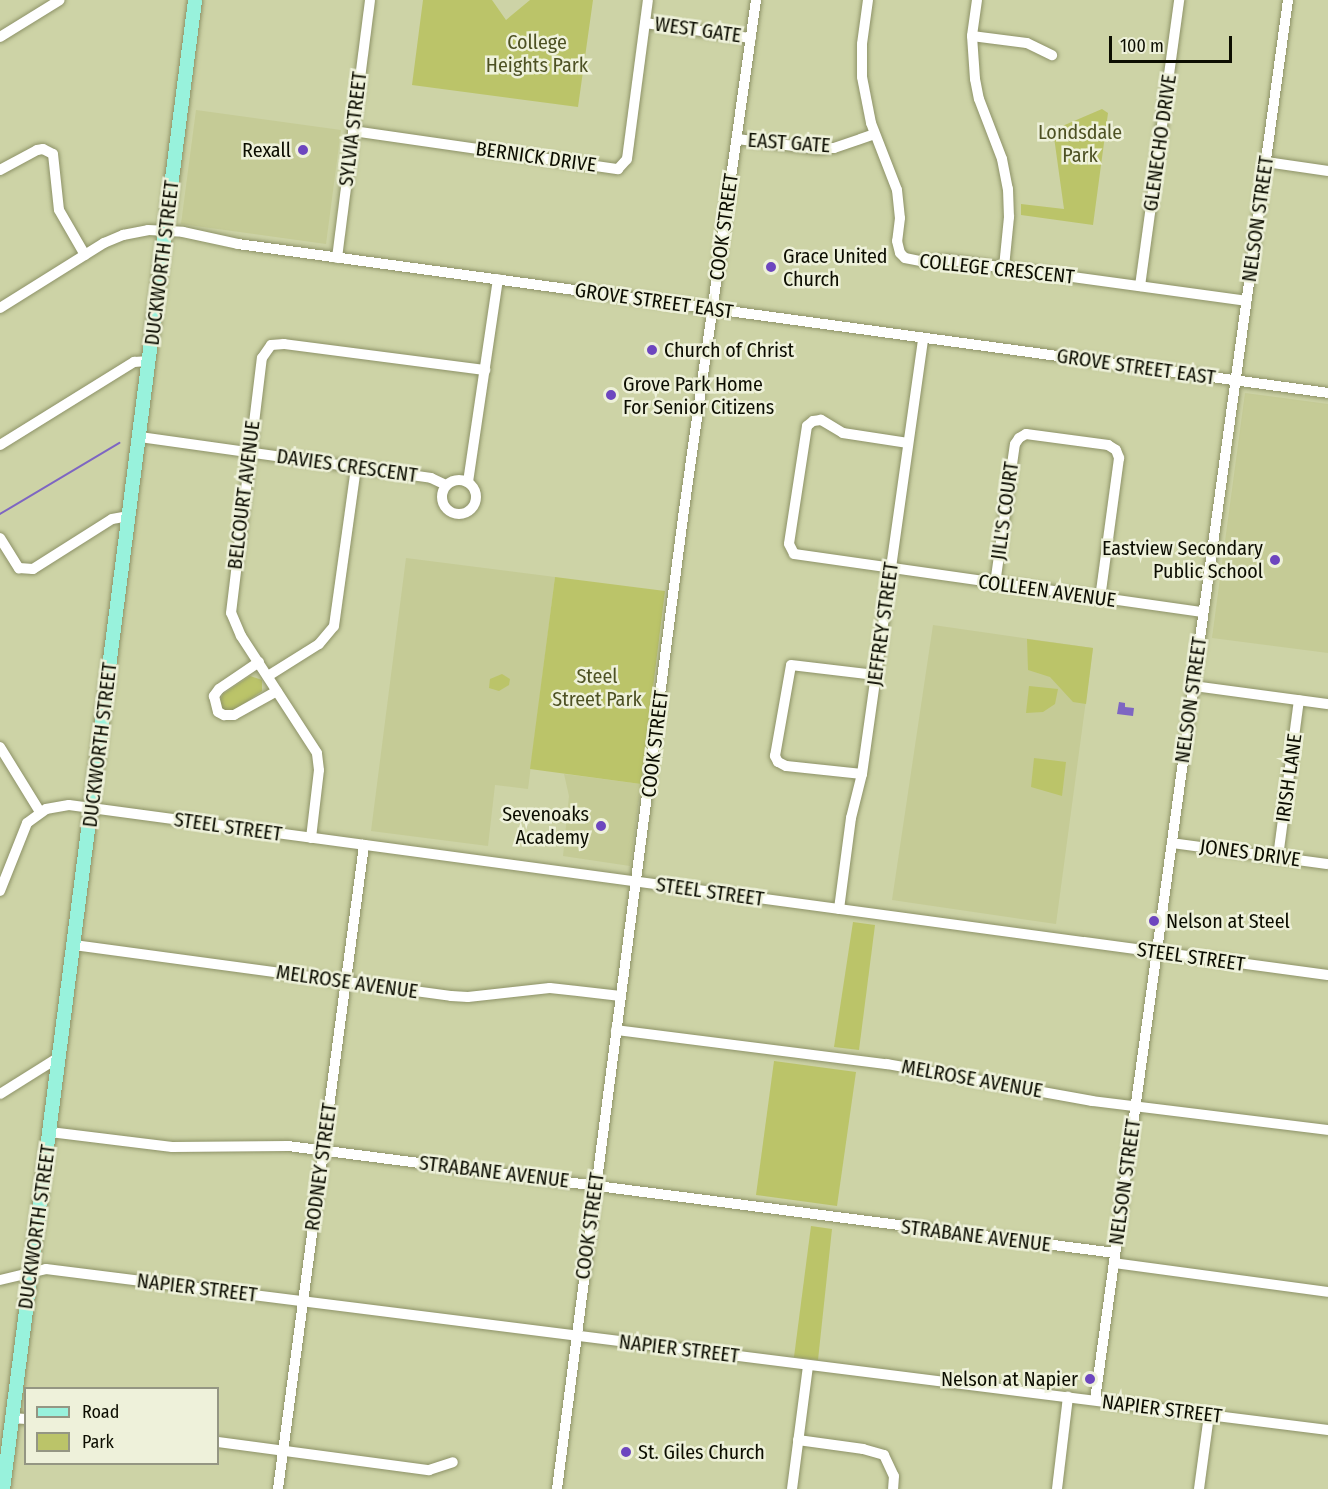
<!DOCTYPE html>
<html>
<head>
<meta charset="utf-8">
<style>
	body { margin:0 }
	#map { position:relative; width:1328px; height:1489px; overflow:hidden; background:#cdd3a6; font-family:"Fira Sans Condensed",sans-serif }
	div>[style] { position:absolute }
	.built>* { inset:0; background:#c5cb96 }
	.green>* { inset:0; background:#bbc469 }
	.water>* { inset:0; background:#7e66c2 }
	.stream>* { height:2px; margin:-1px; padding:0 1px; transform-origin:1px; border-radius:1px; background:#7e66c2 }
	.roads { filter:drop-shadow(0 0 2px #8d9267) drop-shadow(0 0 2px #8d9267) }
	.minor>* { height:10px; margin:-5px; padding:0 5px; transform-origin:5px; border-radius:5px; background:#fff }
	.minor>.ring { margin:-5px; padding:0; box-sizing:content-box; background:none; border:10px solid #fff; border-radius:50% }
	.major>* { height:14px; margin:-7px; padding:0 7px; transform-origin:7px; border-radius:7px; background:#98f2dc }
	.dots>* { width:16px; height:16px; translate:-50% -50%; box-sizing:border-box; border:3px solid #eef1da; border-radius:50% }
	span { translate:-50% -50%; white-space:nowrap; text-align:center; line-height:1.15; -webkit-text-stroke:5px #eef1da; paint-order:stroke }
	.street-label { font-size:20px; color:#0c0d01 }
	.park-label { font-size:20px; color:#4d5123 }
	.poi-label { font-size:20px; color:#0c0d01 }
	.right { translate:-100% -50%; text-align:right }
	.left { translate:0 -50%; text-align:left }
	.legend { position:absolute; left:24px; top:1387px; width:195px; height:78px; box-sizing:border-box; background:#eef1da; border:2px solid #949683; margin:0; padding:8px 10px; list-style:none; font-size:18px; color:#0c0d01 }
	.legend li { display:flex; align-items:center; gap:12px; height:30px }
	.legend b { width:30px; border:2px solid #949683 }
	.scale { position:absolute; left:1109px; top:36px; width:123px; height:27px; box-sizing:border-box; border:3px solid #0c0d01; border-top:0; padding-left:8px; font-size:18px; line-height:21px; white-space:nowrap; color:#0c0d01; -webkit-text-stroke:4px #eef1da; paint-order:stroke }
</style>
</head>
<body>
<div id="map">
	<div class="built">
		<div style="clip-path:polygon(196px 110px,341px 130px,326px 244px,181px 224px)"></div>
		<div style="clip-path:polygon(1245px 393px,1328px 404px,1328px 653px,1212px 638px)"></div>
		<div style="clip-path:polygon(406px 558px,555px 577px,528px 789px,495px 785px,488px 846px,371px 831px)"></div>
		<div style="clip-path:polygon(933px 625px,1093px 648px,1056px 924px,892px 900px)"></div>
		<div style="clip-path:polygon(564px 774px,641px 784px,630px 866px,563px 856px,569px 796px)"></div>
	</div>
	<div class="green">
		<div style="clip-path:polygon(423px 0,492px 0,506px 20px,530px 0,593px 0,578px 107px,412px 85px)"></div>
		<div style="clip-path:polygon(1102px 109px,1108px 113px,1093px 225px,1021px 215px,1021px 204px,1064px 209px,1053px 130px)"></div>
		<div style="clip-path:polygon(555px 577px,665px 591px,641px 784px,530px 769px)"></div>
		<div style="clip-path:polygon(1027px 639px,1093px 648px,1086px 704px,1073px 702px,1050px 677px,1028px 670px)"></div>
		<div style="clip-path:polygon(502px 674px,510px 679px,509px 685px,499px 691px,489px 688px,490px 679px)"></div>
		<div style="clip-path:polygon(250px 676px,262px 680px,262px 691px,233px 711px,223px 710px,219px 703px,223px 694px)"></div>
		<div style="clip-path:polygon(1029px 686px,1058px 689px,1055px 704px,1043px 712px,1026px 713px)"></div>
		<div style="clip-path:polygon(1034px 758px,1066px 762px,1062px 796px,1031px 787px)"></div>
		<div style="clip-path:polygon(853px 922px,875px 925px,859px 1050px,834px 1047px)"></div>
		<div style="clip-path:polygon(774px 1061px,856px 1072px,837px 1206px,756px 1195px)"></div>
		<div style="clip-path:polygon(811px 1226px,832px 1229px,818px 1360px,794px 1357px)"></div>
	</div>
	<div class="water">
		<div style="clip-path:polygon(1119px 702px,1125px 703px,1125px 707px,1134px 708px,1133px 716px,1117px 714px)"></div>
	</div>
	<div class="stream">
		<div style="left:0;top:514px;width:139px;rotate:-30.8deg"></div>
	</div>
	<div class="roads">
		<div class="minor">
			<div style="left:868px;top:0;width:44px;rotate:97.8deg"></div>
			<div style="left:862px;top:44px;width:33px;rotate:90deg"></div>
			<div style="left:862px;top:77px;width:47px;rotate:78.9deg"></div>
			<div style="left:871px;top:123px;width:72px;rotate:68.8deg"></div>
			<div style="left:897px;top:190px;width:28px;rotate:84deg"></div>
			<div style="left:900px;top:218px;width:23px;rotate:97deg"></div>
			<div style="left:897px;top:241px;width:12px;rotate:76deg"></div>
			<div style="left:900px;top:253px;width:7px;rotate:45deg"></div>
			<div style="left:905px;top:258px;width:16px;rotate:11deg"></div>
			<div style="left:921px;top:261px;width:27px;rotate:-2deg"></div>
			<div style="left:948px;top:260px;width:301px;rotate:7.8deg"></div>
			<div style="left:977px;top:0;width:36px;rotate:98deg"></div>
			<div style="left:972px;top:36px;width:43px;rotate:86deg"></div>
			<div style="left:975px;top:79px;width:20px;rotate:79deg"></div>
			<div style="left:979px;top:99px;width:64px;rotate:69deg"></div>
			<div style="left:1002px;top:159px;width:31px;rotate:79deg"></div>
			<div style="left:1008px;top:189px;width:28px;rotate:88deg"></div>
			<div style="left:1009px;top:217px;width:50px;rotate:95.7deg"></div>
			<div style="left:645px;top:23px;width:107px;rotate:8.1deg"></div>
			<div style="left:972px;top:36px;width:55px;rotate:7.3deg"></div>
			<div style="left:1027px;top:43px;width:28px;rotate:26deg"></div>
			<div style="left:0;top:37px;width:70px;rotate:-31.7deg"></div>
			<div style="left:353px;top:131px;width:268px;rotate:8.2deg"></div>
			<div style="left:618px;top:169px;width:13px;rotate:-48deg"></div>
			<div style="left:627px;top:159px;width:160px;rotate:-82.5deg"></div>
			<div style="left:737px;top:139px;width:82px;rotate:7deg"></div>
			<div style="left:818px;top:149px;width:16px;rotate:-4deg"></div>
			<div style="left:834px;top:148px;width:43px;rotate:-18.9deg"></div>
			<div style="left:1266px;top:162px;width:63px;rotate:8.3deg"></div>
			<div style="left:0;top:170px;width:42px;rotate:-28.4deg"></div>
			<div style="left:37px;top:150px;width:6px;rotate:-9deg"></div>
			<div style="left:43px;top:149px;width:11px;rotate:27deg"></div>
			<div style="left:53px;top:154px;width:56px;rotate:83.9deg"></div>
			<div style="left:59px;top:210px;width:52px;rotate:60deg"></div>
			<div style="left:337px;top:258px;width:260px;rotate:-82.7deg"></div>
			<div style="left:1140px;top:286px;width:289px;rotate:-82.2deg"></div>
			<div style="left:0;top:308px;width:123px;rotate:-32deg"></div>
			<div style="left:104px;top:243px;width:21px;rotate:-23deg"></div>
			<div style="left:123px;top:235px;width:25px;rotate:-11deg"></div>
			<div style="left:148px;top:230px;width:35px;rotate:3deg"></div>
			<div style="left:183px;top:232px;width:56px;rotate:12.3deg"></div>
			<div style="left:238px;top:244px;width:1100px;rotate:7.78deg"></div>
			<div style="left:140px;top:437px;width:294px;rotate:8deg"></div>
			<div style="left:431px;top:478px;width:17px;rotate:25deg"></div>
			<div style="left:908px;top:443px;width:66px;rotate:-171.3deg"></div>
			<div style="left:843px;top:433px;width:26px;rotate:-149deg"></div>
			<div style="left:821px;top:420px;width:8px;rotate:173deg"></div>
			<div style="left:813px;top:421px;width:8px;rotate:140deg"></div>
			<div style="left:807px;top:426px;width:119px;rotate:98.7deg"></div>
			<div style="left:789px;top:544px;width:11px;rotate:63deg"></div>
			<div style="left:794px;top:554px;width:413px;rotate:8.1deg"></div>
			<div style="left:0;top:445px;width:158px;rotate:-31.8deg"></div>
			<div style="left:134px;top:362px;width:16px;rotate:-4deg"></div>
			<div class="ring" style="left:442px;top:480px;width:24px;height:24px"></div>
			<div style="left:468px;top:482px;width:205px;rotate:-81.6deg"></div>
			<div style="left:0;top:538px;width:36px;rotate:58deg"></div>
			<div style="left:19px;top:568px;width:14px;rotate:4deg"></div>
			<div style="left:33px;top:569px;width:93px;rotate:-32.3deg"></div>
			<div style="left:112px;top:519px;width:17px;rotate:-10deg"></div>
			<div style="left:995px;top:584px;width:141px;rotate:-81.9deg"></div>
			<div style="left:1015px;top:444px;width:7px;rotate:-56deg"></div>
			<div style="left:1019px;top:438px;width:8px;rotate:-30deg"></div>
			<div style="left:1026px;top:434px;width:83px;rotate:7.6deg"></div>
			<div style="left:1108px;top:445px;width:9px;rotate:32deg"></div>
			<div style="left:1116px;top:450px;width:9px;rotate:69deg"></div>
			<div style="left:1119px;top:458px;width:141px;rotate:97.7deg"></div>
			<div style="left:259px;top:662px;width:48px;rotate:146deg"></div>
			<div style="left:219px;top:689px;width:9px;rotate:126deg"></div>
			<div style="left:214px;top:696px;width:16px;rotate:76deg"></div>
			<div style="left:218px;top:712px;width:7px;rotate:27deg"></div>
			<div style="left:224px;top:715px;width:10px"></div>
			<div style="left:234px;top:715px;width:49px;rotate:-29.2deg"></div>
			<div style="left:268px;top:676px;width:60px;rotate:-32.1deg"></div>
			<div style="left:319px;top:644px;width:23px;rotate:-50deg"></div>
			<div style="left:334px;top:626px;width:161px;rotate:-82.1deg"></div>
			<div style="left:1194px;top:686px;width:135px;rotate:7.7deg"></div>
			<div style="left:0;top:747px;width:76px;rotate:58.4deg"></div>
			<div style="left:862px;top:774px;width:76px;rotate:-174deg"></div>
			<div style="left:786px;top:766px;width:9px;rotate:-153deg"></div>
			<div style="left:778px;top:762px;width:7px;rotate:-117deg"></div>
			<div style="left:775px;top:756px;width:92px;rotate:-80deg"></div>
			<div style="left:791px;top:665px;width:85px;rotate:6.8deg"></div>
			<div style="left:311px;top:838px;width:68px;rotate:-83.3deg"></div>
			<div style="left:319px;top:770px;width:17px;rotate:-97deg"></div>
			<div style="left:317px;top:753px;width:140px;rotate:-123deg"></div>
			<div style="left:241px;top:636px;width:25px;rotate:-113deg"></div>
			<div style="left:231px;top:613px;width:257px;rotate:-83.1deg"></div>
			<div style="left:262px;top:358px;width:16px;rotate:-55deg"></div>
			<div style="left:271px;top:345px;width:13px;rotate:-4deg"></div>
			<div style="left:284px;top:344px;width:203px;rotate:7.4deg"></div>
			<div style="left:1172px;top:843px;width:157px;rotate:7.7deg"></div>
			<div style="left:1278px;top:857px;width:158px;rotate:-82.4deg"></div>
			<div style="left:0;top:891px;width:73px;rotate:-68.3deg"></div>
			<div style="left:27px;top:823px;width:24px;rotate:-36deg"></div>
			<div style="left:46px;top:809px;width:23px;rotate:-10deg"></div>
			<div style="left:69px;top:805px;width:1270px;rotate:7.69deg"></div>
			<div style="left:839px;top:909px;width:92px;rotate:-82.5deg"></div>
			<div style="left:851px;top:818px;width:45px;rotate:-76deg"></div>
			<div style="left:862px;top:774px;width:440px;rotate:-82deg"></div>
			<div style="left:74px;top:945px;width:380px;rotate:7.7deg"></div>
			<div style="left:451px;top:996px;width:17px;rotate:3deg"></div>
			<div style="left:468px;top:997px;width:82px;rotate:-6.3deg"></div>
			<div style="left:550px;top:988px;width:71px;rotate:6.4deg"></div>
			<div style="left:616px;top:1030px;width:273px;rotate:7.2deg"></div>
			<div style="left:887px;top:1064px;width:208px;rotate:10.2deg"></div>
			<div style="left:1092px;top:1101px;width:238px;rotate:7deg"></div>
			<div style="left:0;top:1094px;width:70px;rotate:-32.1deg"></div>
			<div style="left:50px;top:1132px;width:123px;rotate:7deg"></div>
			<div style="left:172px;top:1147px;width:116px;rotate:-0.5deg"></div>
			<div style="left:288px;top:1146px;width:834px;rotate:7.37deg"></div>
			<div style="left:1114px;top:1263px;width:216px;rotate:7.7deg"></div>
			<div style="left:0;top:1280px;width:47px;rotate:-13.4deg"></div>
			<div style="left:46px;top:1269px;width:1292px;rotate:7.16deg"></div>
			<div style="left:1095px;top:1400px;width:1413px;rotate:-82.15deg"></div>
			<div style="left:12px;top:1418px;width:14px;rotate:4deg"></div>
			<div style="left:798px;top:1440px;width:66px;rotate:7.9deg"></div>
			<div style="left:863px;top:1449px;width:22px;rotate:16deg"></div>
			<div style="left:884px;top:1455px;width:23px;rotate:65deg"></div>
			<div style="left:894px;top:1476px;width:13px;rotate:94deg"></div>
			<div style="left:218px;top:1442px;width:213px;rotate:7.6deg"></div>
			<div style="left:429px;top:1470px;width:25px;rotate:-18deg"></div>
			<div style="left:278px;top:1489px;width:650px;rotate:-82.39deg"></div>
			<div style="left:557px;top:1489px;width:980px;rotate:-82.61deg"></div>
			<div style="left:683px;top:517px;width:522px;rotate:-81.96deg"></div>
			<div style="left:792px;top:1489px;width:125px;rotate:-82.6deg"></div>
			<div style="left:1057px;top:1489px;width:93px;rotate:-83.2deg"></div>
			<div style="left:1199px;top:1489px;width:75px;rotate:-82.3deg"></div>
		</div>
		<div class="major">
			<div style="left:3px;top:1489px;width:1501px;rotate:-82.65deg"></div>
		</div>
	</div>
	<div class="dots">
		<div style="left:303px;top:150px;background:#6d46bf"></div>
		<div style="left:771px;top:267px;background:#6d46bf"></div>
		<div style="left:652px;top:350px;background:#6d46bf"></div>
		<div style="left:611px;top:395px;background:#6d46bf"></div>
		<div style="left:1275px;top:560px;background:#6d46bf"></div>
		<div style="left:601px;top:826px;background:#6d46bf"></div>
		<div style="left:1154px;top:921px;background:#6d46bf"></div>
		<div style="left:1090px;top:1379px;background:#6d46bf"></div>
		<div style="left:626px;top:1452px;background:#6d46bf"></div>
	</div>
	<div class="street-label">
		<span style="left:698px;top:30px;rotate:8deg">WEST GATE</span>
		<span style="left:353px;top:129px;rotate:-83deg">SYLVIA STREET</span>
		<span style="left:789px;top:143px;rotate:4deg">EAST GATE</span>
		<span style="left:1160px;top:143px;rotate:-82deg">GLENECHO DRIVE</span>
		<span style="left:536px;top:157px;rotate:8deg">BERNICK DRIVE</span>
		<span style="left:1258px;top:219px;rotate:-82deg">NELSON STREET</span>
		<span style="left:724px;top:227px;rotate:-82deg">COOK STREET</span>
		<span style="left:162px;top:263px;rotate:-83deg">DUCKWORTH STREET</span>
		<span style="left:997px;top:269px;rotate:6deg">COLLEGE CRESCENT</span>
		<span style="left:654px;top:301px;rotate:8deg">GROVE STREET EAST</span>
		<span style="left:1136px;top:367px;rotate:8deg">GROVE STREET EAST</span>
		<span style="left:347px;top:466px;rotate:8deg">DAVIES CRESCENT</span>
		<span style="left:244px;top:495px;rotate:-83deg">BELCOURT AVENUE</span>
		<span style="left:1005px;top:511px;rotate:-82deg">JILL'S COURT</span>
		<span style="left:1047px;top:591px;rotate:8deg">COLLEEN AVENUE</span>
		<span style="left:883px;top:624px;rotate:-82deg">JEFFREY STREET</span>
		<span style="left:1191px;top:700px;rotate:-82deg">NELSON STREET</span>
		<span style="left:655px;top:744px;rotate:-83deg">COOK STREET</span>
		<span style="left:100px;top:745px;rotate:-83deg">DUCKWORTH STREET</span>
		<span style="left:1289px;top:778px;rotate:-82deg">IRISH LANE</span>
		<span style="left:228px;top:827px;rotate:8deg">STEEL STREET</span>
		<span style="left:1250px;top:853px;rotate:8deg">JONES DRIVE</span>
		<span style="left:710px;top:892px;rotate:8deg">STEEL STREET</span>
		<span style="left:1191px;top:957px;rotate:8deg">STEEL STREET</span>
		<span style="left:347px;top:982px;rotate:8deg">MELROSE AVENUE</span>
		<span style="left:972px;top:1079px;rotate:10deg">MELROSE AVENUE</span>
		<span style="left:321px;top:1167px;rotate:-82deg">RODNEY STREET</span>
		<span style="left:494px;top:1172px;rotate:7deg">STRABANE AVENUE</span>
		<span style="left:1125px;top:1182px;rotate:-82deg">NELSON STREET</span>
		<span style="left:590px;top:1226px;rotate:-82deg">COOK STREET</span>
		<span style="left:37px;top:1227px;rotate:-82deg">DUCKWORTH STREET</span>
		<span style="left:976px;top:1236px;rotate:7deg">STRABANE AVENUE</span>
		<span style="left:197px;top:1288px;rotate:7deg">NAPIER STREET</span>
		<span style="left:679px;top:1349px;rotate:7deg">NAPIER STREET</span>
		<span style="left:1162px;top:1409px;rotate:7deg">NAPIER STREET</span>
	</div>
	<div class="park-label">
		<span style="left:537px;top:54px">College<br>Heights Park</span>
		<span style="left:1080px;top:144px">Londsdale<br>Park</span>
		<span style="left:597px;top:688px">Steel<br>Street Park</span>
	</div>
	<div class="poi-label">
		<span class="right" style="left:291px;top:150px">Rexall</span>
		<span class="left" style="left:783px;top:268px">Grace United<br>Church</span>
		<span class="left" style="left:664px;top:350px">Church of Christ</span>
		<span class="left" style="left:623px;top:396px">Grove Park Home<br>For Senior Citizens</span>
		<span class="right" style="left:1263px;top:560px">Eastview Secondary<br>Public School</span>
		<span class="right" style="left:589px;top:826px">Sevenoaks<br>Academy</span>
		<span class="left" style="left:1166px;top:921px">Nelson at Steel</span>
		<span class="right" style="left:1078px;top:1379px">Nelson at Napier</span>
		<span class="left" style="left:638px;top:1452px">St. Giles Church</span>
	</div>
	<ul class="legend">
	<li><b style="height:8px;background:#98f2dc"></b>Road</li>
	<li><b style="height:16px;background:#bbc469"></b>Park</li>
	</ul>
	<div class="scale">100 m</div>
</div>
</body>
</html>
